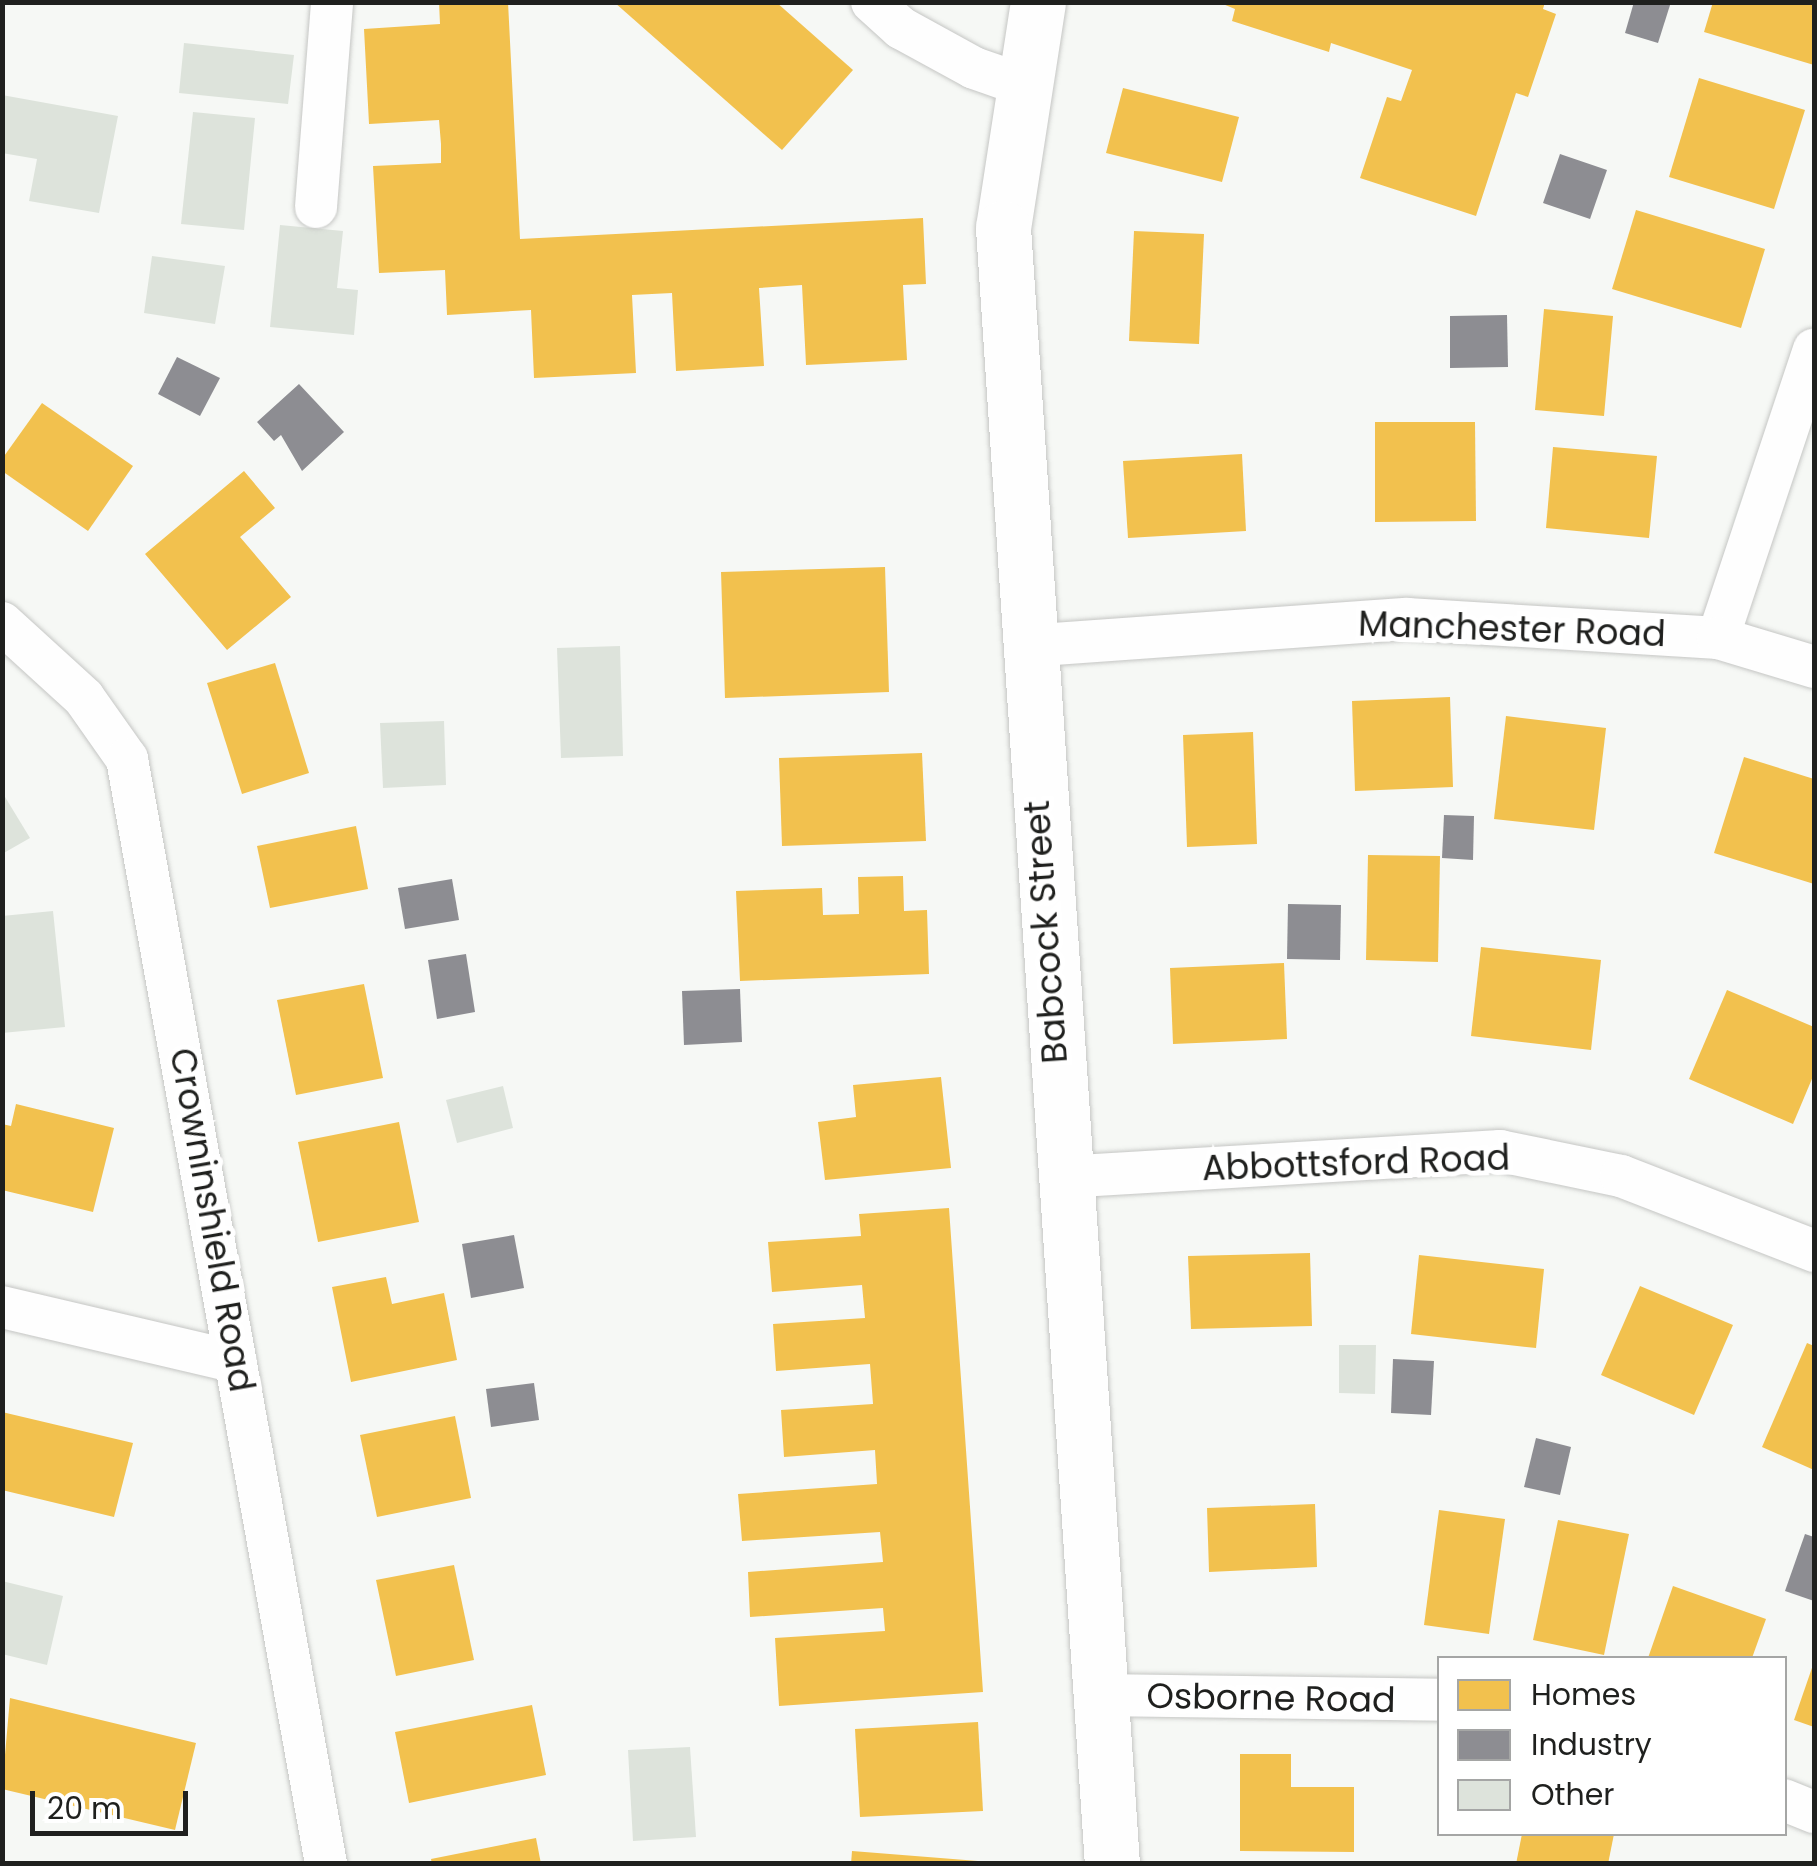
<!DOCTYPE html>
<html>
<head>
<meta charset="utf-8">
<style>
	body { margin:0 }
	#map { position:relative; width:1817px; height:1866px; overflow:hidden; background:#f6f8f5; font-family:Poppins,sans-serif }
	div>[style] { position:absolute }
	.homes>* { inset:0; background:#f2c14e }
	.industry>* { inset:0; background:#8d8d92 }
	.building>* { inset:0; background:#dde3db }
	.roads { filter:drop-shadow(0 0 2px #c5c6c4) drop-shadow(0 0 2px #c5c6c4) }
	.street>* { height:42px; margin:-21px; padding:0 21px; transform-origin:21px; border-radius:21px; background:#fefefe }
	.secondary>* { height:55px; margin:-27.5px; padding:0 27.5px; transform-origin:27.5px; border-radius:27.5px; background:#fefefe }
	span { translate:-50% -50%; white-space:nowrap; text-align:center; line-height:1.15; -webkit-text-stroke:10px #fff; paint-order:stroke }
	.street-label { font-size:35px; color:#1f201e }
	.frame { position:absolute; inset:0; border:5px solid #1f201e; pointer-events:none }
	.legend { position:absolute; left:1437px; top:1656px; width:350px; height:180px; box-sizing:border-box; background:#fff; border:2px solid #a5a6a5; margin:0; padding:12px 18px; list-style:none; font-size:30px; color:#1f201e }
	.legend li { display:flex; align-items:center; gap:20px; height:50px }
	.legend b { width:50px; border:2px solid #a5a6a5 }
	.scale { position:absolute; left:30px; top:1791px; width:158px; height:45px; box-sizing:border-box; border:5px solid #1f201e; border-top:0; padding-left:12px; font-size:30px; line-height:35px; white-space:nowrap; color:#1f201e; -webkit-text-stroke:8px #fff; paint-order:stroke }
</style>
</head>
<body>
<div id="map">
	<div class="homes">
		<div style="clip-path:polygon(439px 2px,508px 2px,520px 239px,923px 218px,926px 284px,903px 285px,907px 360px,806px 365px,802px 285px,787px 286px,759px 288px,764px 366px,676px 371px,672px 293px,632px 295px,636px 373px,534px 378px,531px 310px,447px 315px,445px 270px,379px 273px,373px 166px,441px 163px,441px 144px,439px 120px,369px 124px,364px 29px,440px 24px)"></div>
		<div style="clip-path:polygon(614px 2px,776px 2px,853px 70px,782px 150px)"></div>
		<div style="clip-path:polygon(1218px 2px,1545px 2px,1543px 9px,1556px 14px,1528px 97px,1516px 93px,1476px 216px,1360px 178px,1387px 97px,1401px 101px,1412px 70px,1331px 43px,1329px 52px,1232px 21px,1235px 9px)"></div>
		<div style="clip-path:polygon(1713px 2px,1814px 2px,1814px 65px,1704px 32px)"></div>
		<div style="clip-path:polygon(1699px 78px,1805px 110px,1774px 209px,1669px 177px)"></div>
		<div style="clip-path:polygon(1123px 88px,1239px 117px,1222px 182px,1106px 153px)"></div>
		<div style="clip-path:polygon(1636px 210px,1765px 249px,1741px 328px,1612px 289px)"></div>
		<div style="clip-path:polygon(1134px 231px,1204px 234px,1199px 344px,1129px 341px)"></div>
		<div style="clip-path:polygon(1544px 309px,1613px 316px,1604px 416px,1535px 410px)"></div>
		<div style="clip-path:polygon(42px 403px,133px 466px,88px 531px,2px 471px,2px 459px)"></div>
		<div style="clip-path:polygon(1375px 422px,1475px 422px,1476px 521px,1375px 522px)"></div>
		<div style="clip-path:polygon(1553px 447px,1657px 456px,1649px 538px,1546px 528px)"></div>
		<div style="clip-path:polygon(1242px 454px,1246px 531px,1128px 538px,1123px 461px)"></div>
		<div style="clip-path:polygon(244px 471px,275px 508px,240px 537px,291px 597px,227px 650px,145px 554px)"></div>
		<div style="clip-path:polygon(885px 567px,889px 692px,725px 698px,721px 572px)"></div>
		<div style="clip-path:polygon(275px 663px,309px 773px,242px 794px,207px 683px)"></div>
		<div style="clip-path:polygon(1450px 697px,1453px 787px,1355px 791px,1352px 701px)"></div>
		<div style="clip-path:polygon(1506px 716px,1606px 728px,1594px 830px,1494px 819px)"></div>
		<div style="clip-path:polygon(1253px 732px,1257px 844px,1187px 847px,1183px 735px)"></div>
		<div style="clip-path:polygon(922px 753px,926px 841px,782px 846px,779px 758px)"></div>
		<div style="clip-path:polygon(1744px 757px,1814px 779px,1814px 884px,1714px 853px)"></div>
		<div style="clip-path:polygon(356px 826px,368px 889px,270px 908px,257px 846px)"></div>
		<div style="clip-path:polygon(1368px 855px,1440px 856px,1438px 962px,1366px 960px)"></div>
		<div style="clip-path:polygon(903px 876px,904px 911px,927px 910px,929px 974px,740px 981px,736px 891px,822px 888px,823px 915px,859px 914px,858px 877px)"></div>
		<div style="clip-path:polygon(1481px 947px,1601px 960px,1591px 1050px,1471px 1036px)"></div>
		<div style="clip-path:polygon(1284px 963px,1287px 1039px,1173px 1044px,1170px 968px)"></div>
		<div style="clip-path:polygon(364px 984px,383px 1078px,296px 1095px,277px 1000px)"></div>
		<div style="clip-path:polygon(1727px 990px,1814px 1027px,1814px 1074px,1793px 1124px,1689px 1079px)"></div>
		<div style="clip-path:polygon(941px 1077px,951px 1168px,825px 1180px,818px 1122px,856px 1117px,853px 1085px)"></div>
		<div style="clip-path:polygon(16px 1104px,114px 1128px,93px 1212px,2px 1190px,2px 1124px,11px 1126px)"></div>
		<div style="clip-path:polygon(399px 1122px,419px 1222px,318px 1242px,298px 1142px)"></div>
		<div style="clip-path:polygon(949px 1208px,983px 1692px,779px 1706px,775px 1638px,885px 1631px,883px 1608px,750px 1617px,748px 1572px,883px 1562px,880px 1532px,742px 1541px,738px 1494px,877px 1484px,875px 1450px,784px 1457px,781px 1410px,873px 1404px,870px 1364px,776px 1371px,773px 1324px,865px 1318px,862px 1285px,772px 1292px,768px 1242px,861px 1236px,859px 1214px)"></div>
		<div style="clip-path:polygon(1310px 1253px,1312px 1326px,1191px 1329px,1188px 1256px)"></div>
		<div style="clip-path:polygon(1419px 1255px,1544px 1269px,1536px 1348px,1411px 1334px)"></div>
		<div style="clip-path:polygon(386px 1277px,392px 1304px,444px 1293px,457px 1360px,351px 1382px,332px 1287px)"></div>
		<div style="clip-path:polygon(1640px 1286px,1733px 1325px,1694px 1415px,1601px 1375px)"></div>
		<div style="clip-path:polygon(1807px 1343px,1814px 1346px,1814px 1470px,1762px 1447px)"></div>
		<div style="clip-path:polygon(2px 1412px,133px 1443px,114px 1517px,2px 1490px)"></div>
		<div style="clip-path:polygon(455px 1416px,471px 1498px,377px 1517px,360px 1435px)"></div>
		<div style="clip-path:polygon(1315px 1504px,1317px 1567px,1209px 1572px,1207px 1508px)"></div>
		<div style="clip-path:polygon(1439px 1510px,1505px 1519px,1489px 1634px,1424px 1625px)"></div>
		<div style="clip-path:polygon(1558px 1520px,1629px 1534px,1604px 1655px,1533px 1640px)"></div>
		<div style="clip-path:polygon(454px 1565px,474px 1660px,396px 1676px,376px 1580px)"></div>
		<div style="clip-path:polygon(1673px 1586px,1766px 1619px,1752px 1658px,1648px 1658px)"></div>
		<div style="clip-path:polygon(1814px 1662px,1814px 1727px,1794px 1720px)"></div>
		<div style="clip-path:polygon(10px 1698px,196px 1743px,175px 1830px,2px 1789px)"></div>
		<div style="clip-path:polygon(532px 1705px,546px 1775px,409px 1803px,395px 1732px)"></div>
		<div style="clip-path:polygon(978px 1722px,983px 1811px,860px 1817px,855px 1729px)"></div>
		<div style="clip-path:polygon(1240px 1754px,1291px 1754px,1291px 1787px,1354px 1787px,1354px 1852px,1240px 1851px)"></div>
		<div style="clip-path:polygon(1522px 1834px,1614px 1834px,1608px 1864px,1516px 1864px)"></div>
		<div style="clip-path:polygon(536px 1838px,541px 1864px,432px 1864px,431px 1859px)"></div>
		<div style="clip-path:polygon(852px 1851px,978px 1861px,978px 1864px,851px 1864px)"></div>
	</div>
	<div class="industry">
		<div style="clip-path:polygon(1634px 2px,1671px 2px,1658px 43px,1625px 33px)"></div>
		<div style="clip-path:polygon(1560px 154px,1607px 170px,1590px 219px,1543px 203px)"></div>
		<div style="clip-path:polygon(1507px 315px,1508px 367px,1450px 368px,1450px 316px)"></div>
		<div style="clip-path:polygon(177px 357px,220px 378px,200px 416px,158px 394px)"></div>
		<div style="clip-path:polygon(299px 384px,344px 432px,302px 471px,281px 435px,274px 441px,257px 422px)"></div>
		<div style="clip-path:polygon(1444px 815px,1474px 816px,1473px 860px,1442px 858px)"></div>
		<div style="clip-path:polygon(452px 879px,459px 920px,405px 929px,398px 888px)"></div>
		<div style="clip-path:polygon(1288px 904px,1341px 905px,1340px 960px,1287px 959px)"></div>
		<div style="clip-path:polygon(466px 954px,475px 1012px,437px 1019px,428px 960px)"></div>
		<div style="clip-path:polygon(740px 989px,742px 1042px,684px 1045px,682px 991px)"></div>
		<div style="clip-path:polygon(514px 1235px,524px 1288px,471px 1298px,462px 1244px)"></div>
		<div style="clip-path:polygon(1393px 1359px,1434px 1361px,1431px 1415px,1391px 1413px)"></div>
		<div style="clip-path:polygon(534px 1383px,539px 1420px,491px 1427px,486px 1389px)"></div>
		<div style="clip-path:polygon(1536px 1438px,1571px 1447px,1560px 1495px,1524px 1487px)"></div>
		<div style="clip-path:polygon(1805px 1534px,1814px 1537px,1814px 1601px,1785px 1591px)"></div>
	</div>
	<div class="building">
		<div style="clip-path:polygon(184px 43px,294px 55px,288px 104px,179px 93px)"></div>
		<div style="clip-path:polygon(2px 95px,118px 116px,99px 213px,29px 201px,37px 159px,2px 153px)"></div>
		<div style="clip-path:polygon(193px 112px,255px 118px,244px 230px,181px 224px)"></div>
		<div style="clip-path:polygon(280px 225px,343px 231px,337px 288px,358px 290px,354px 335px,270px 327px)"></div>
		<div style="clip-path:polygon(152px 256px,225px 266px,215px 324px,144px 313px)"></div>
		<div style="clip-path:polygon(620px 646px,623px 756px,561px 758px,557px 648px)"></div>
		<div style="clip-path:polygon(444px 721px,446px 785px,383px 788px,380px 723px)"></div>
		<div style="clip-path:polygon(2px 792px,30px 838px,2px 854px)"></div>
		<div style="clip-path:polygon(53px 911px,65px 1027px,2px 1033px,2px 916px)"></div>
		<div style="clip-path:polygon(503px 1086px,513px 1128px,457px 1143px,446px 1100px)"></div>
		<div style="clip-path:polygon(1339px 1345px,1376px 1345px,1375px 1394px,1339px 1393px)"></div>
		<div style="clip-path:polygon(2px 1581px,63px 1596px,47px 1665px,2px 1654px)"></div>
		<div style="clip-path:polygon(690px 1747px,696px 1837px,633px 1841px,628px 1750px)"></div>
	</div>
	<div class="roads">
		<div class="street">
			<div style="left:872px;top:2px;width:39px;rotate:42deg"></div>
			<div style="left:901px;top:28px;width:83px;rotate:28.7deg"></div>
			<div style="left:974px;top:68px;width:49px;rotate:19.2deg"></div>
			<div style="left:316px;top:207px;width:206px;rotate:-85.5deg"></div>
			<div style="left:2px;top:623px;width:111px;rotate:42.4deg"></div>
			<div style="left:84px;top:698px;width:75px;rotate:54.8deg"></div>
			<div style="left:127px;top:759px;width:1123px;rotate:79.79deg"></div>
			<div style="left:1718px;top:638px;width:304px;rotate:-71.6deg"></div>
			<div style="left:1026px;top:646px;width:382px;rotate:-4.1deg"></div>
			<div style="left:1407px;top:619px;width:312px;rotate:3.5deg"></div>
			<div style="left:1718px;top:638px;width:100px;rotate:16.8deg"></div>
			<div style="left:1062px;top:1177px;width:439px;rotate:-3.4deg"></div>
			<div style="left:1500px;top:1151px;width:124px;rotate:11.7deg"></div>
			<div style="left:1621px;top:1176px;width:207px;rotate:21.2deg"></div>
			<div style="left:2px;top:1307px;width:240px;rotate:13.2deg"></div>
			<div style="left:1102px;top:1695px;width:338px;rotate:0.8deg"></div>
			<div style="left:1784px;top:1800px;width:32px;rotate:22deg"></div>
		</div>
		<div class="secondary">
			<div style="left:1038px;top:2px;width:229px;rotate:98.8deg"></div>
			<div style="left:1003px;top:228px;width:1640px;rotate:86.19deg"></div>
		</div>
	</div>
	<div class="street-label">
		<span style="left:1512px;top:629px;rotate:2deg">Manchester Road</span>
		<span style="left:1046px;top:932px;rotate:-94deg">Babcock Street</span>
		<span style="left:1356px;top:1163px;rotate:-2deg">Abbottsford Road</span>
		<span style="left:212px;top:1220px;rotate:80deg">Crowninshield Road</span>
		<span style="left:1271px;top:1698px;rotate:1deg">Osborne Road</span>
	</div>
	<div class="frame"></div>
	<ul class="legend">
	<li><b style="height:28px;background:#f2c14e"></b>Homes</li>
	<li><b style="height:28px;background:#8d8d92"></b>Industry</li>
	<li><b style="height:28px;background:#dde3db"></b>Other</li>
	</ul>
	<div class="scale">20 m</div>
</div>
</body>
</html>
